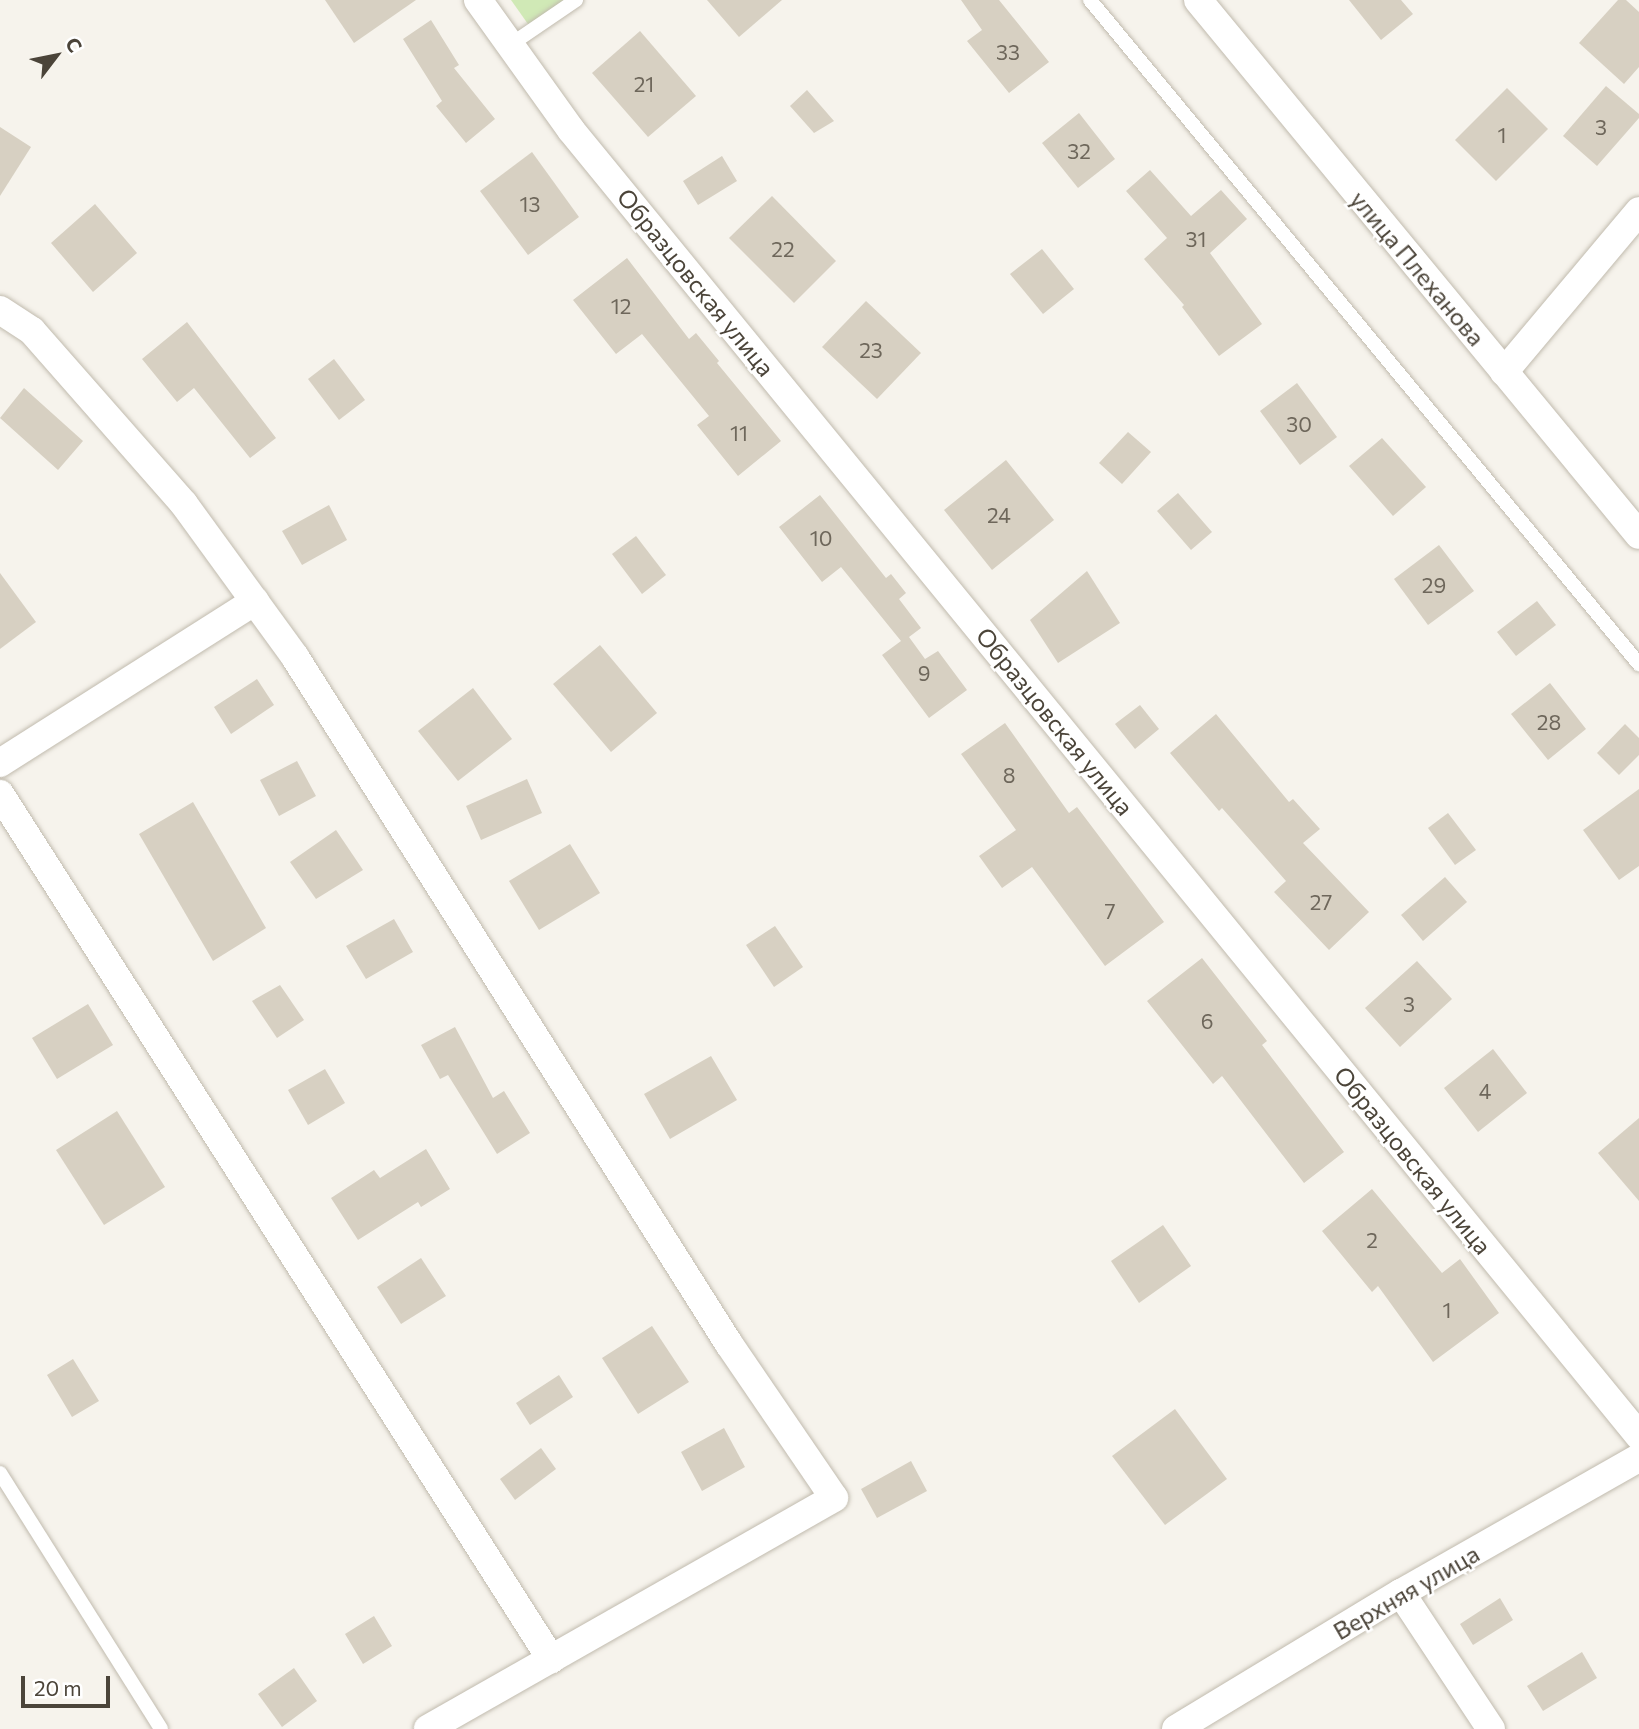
<!DOCTYPE html>
<html>
<head>
<meta charset="utf-8">
<style>
	body { margin:0 }
	#map { position:relative; width:1639px; height:1729px; overflow:hidden; background:#f6f3ec; font-family:Commissioner,sans-serif }
	div>[style] { position:absolute }
	.green>* { inset:0; background:#d0e9b6 }
	.building>* { inset:0; background:#d7d0c2 }
	.roads { filter:drop-shadow(0 0 2px #c1bbae) drop-shadow(0 0 2px #c1bbae) }
	.lane>* { height:14px; margin:-7px; padding:0 7px; transform-origin:7px; border-radius:7px; background:#fff }
	.street>* { height:28px; margin:-14px; padding:0 14px; transform-origin:14px; border-radius:14px; background:#fff }
	span { translate:-50% -50%; white-space:nowrap; text-align:center; line-height:1.15; -webkit-text-stroke:5px #fff; paint-order:stroke }
	.number-label { font-size:21px; color:#6e675b }
	.number-label span { -webkit-text-stroke-width:0 }
	.street-label { font-size:24px; color:#4b4439 }
	.north { position:absolute; left:21px; top:21px; width:70px; height:70px; -webkit-text-stroke:5px #fff; paint-order:stroke; rotate:58deg; font-size:19px; font-weight:700; line-height:28px; text-align:center; color:#4b4439 }
	.north::after { content:''; display:block; margin:auto; width:24px; height:32px; background:#4b4439; clip-path:polygon(50% 0,100% 100%,50% 72%,0 100%) }
	.scale { position:absolute; left:21px; top:1676px; width:89px; height:32px; box-sizing:border-box; border:4px solid #4b4439; border-top:0; padding-left:9px; font-size:21px; line-height:24px; white-space:nowrap; color:#4b4439; -webkit-text-stroke:5px #fff; paint-order:stroke }
</style>
</head>
<body>
<div id="map">
	<div class="green">
		<div style="clip-path:polygon(511px 0,583px 0,535px 34px)"></div>
	</div>
	<div class="building">
		<div style="clip-path:polygon(325px 0,416px 0,354px 43px)"></div>
		<div style="clip-path:polygon(707px 0,782px 0,739px 37px)"></div>
		<div style="clip-path:polygon(961px 0,999px 0,1049px 62px,1009px 93px,967px 41px,982px 30px)"></div>
		<div style="clip-path:polygon(1349px 0,1401px 0,1413px 14px,1381px 40px)"></div>
		<div style="clip-path:polygon(1618px 0,1626px 0,1639px 12px,1639px 67px,1624px 84px,1579px 43px)"></div>
		<div style="clip-path:polygon(431px 20px,459px 65px,454px 68px,495px 119px,466px 143px,436px 106px,442px 101px,403px 39px)"></div>
		<div style="clip-path:polygon(640px 31px,696px 96px,648px 137px,592px 73px)"></div>
		<div style="clip-path:polygon(1606px 86px,1639px 114px,1639px 118px,1597px 166px,1563px 136px)"></div>
		<div style="clip-path:polygon(1507px 88px,1548px 129px,1496px 181px,1455px 140px)"></div>
		<div style="clip-path:polygon(807px 90px,834px 121px,814px 133px,790px 106px)"></div>
		<div style="clip-path:polygon(1079px 113px,1115px 159px,1078px 188px,1042px 143px)"></div>
		<div style="clip-path:polygon(0 127px,31px 147px,0 196px)"></div>
		<div style="clip-path:polygon(532px 152px,579px 217px,528px 255px,480px 191px)"></div>
		<div style="clip-path:polygon(722px 156px,737px 181px,698px 205px,683px 181px)"></div>
		<div style="clip-path:polygon(1150px 170px,1191px 216px,1221px 190px,1247px 219px,1210px 253px,1262px 324px,1219px 356px,1182px 307px,1184px 305px,1144px 259px,1167px 238px,1126px 191px)"></div>
		<div style="clip-path:polygon(772px 196px,836px 261px,794px 303px,729px 238px)"></div>
		<div style="clip-path:polygon(95px 204px,137px 253px,93px 292px,51px 243px)"></div>
		<div style="clip-path:polygon(1042px 249px,1074px 289px,1043px 314px,1010px 274px)"></div>
		<div style="clip-path:polygon(627px 258px,689px 339px,696px 333px,719px 361px,717px 363px,781px 441px,738px 476px,697px 425px,709px 416px,642px 334px,616px 354px,573px 300px)"></div>
		<div style="clip-path:polygon(866px 301px,921px 353px,877px 399px,822px 347px)"></div>
		<div style="clip-path:polygon(187px 322px,276px 438px,250px 458px,194px 388px,177px 402px,142px 359px)"></div>
		<div style="clip-path:polygon(334px 359px,365px 400px,339px 420px,308px 379px)"></div>
		<div style="clip-path:polygon(1297px 383px,1337px 437px,1300px 465px,1260px 411px)"></div>
		<div style="clip-path:polygon(24px 388px,83px 441px,58px 470px,0 418px)"></div>
		<div style="clip-path:polygon(1128px 432px,1151px 452px,1122px 484px,1099px 463px)"></div>
		<div style="clip-path:polygon(1382px 438px,1426px 487px,1393px 516px,1349px 466px)"></div>
		<div style="clip-path:polygon(1006px 460px,1054px 520px,992px 570px,944px 510px)"></div>
		<div style="clip-path:polygon(1178px 493px,1212px 532px,1191px 550px,1157px 511px)"></div>
		<div style="clip-path:polygon(820px 495px,886px 578px,891px 574px,906px 593px,899px 599px,921px 628px,909px 637px,925px 659px,938px 651px,967px 690px,929px 718px,882px 655px,901px 641px,841px 567px,822px 582px,779px 527px)"></div>
		<div style="clip-path:polygon(329px 505px,347px 540px,302px 565px,282px 531px)"></div>
		<div style="clip-path:polygon(636px 536px,666px 575px,642px 594px,612px 554px)"></div>
		<div style="clip-path:polygon(1439px 545px,1474px 591px,1428px 625px,1394px 579px)"></div>
		<div style="clip-path:polygon(1087px 571px,1120px 623px,1058px 663px,1030px 620px)"></div>
		<div style="clip-path:polygon(0 573px,36px 622px,0 649px)"></div>
		<div style="clip-path:polygon(1537px 601px,1556px 625px,1516px 656px,1497px 632px)"></div>
		<div style="clip-path:polygon(600px 645px,657px 713px,611px 752px,553px 684px)"></div>
		<div style="clip-path:polygon(257px 679px,274px 705px,231px 734px,214px 707px)"></div>
		<div style="clip-path:polygon(1550px 683px,1586px 729px,1548px 760px,1511px 714px)"></div>
		<div style="clip-path:polygon(473px 688px,512px 739px,458px 781px,418px 731px)"></div>
		<div style="clip-path:polygon(1140px 705px,1159px 729px,1135px 749px,1115px 724px)"></div>
		<div style="clip-path:polygon(1216px 714px,1289px 802px,1293px 799px,1320px 829px,1303px 843px,1369px 912px,1329px 950px,1274px 892px,1286px 881px,1222px 808px,1219px 811px,1170px 753px)"></div>
		<div style="clip-path:polygon(1005px 723px,1069px 813px,1077px 807px,1164px 922px,1105px 966px,1032px 867px,1002px 888px,979px 856px,1016px 830px,961px 754px)"></div>
		<div style="clip-path:polygon(1625px 724px,1639px 738px,1639px 755px,1619px 775px,1597px 753px)"></div>
		<div style="clip-path:polygon(297px 761px,316px 796px,279px 816px,260px 780px)"></div>
		<div style="clip-path:polygon(527px 779px,542px 813px,481px 840px,466px 806px)"></div>
		<div style="clip-path:polygon(1639px 789px,1639px 866px,1619px 880px,1583px 830px)"></div>
		<div style="clip-path:polygon(193px 802px,266px 928px,213px 961px,139px 834px)"></div>
		<div style="clip-path:polygon(1448px 813px,1476px 850px,1455px 865px,1428px 828px)"></div>
		<div style="clip-path:polygon(336px 830px,363px 870px,316px 899px,290px 862px)"></div>
		<div style="clip-path:polygon(570px 844px,600px 893px,539px 930px,509px 881px)"></div>
		<div style="clip-path:polygon(1445px 877px,1467px 902px,1423px 941px,1401px 915px)"></div>
		<div style="clip-path:polygon(394px 919px,413px 952px,366px 979px,346px 946px)"></div>
		<div style="clip-path:polygon(775px 926px,803px 967px,774px 987px,746px 945px)"></div>
		<div style="clip-path:polygon(1202px 958px,1267px 1041px,1262px 1045px,1344px 1152px,1304px 1183px,1222px 1076px,1213px 1084px,1147px 1001px)"></div>
		<div style="clip-path:polygon(1417px 961px,1452px 999px,1400px 1047px,1365px 1008px)"></div>
		<div style="clip-path:polygon(280px 985px,304px 1020px,277px 1038px,252px 1001px)"></div>
		<div style="clip-path:polygon(88px 1004px,113px 1045px,57px 1079px,32px 1038px)"></div>
		<div style="clip-path:polygon(455px 1027px,493px 1098px,504px 1091px,530px 1133px,497px 1154px,448px 1075px,440px 1079px,421px 1045px)"></div>
		<div style="clip-path:polygon(1493px 1049px,1527px 1093px,1478px 1132px,1444px 1088px)"></div>
		<div style="clip-path:polygon(711px 1056px,737px 1100px,670px 1139px,644px 1094px)"></div>
		<div style="clip-path:polygon(325px 1069px,345px 1103px,308px 1125px,288px 1090px)"></div>
		<div style="clip-path:polygon(117px 1111px,165px 1187px,104px 1225px,56px 1150px)"></div>
		<div style="clip-path:polygon(1639px 1118px,1639px 1201px,1598px 1153px)"></div>
		<div style="clip-path:polygon(426px 1149px,450px 1189px,421px 1207px,418px 1202px,358px 1240px,331px 1198px,374px 1170px,380px 1178px)"></div>
		<div style="clip-path:polygon(1372px 1189px,1442px 1273px,1460px 1259px,1499px 1313px,1433px 1362px,1378px 1286px,1372px 1292px,1322px 1231px)"></div>
		<div style="clip-path:polygon(1163px 1225px,1191px 1266px,1139px 1303px,1111px 1261px)"></div>
		<div style="clip-path:polygon(421px 1258px,446px 1296px,401px 1324px,377px 1287px)"></div>
		<div style="clip-path:polygon(652px 1326px,689px 1382px,638px 1414px,602px 1358px)"></div>
		<div style="clip-path:polygon(73px 1359px,99px 1401px,72px 1417px,47px 1375px)"></div>
		<div style="clip-path:polygon(559px 1375px,573px 1397px,530px 1425px,516px 1403px)"></div>
		<div style="clip-path:polygon(1175px 1409px,1227px 1479px,1165px 1525px,1112px 1456px)"></div>
		<div style="clip-path:polygon(724px 1428px,745px 1467px,702px 1491px,681px 1452px)"></div>
		<div style="clip-path:polygon(541px 1448px,556px 1469px,515px 1500px,500px 1479px)"></div>
		<div style="clip-path:polygon(911px 1461px,927px 1491px,877px 1518px,861px 1489px)"></div>
		<div style="clip-path:polygon(1500px 1598px,1513px 1620px,1473px 1645px,1460px 1624px)"></div>
		<div style="clip-path:polygon(374px 1616px,392px 1646px,363px 1664px,345px 1634px)"></div>
		<div style="clip-path:polygon(1582px 1652px,1597px 1678px,1543px 1711px,1527px 1686px)"></div>
		<div style="clip-path:polygon(294px 1668px,317px 1701px,282px 1727px,258px 1694px)"></div>
	</div>
	<div class="roads">
		<div class="lane">
			<div style="left:1090px;top:0;width:862px;rotate:50.42deg"></div>
			<div style="left:510px;top:45px;width:80px;rotate:-34.3deg"></div>
			<div style="left:0;top:1473px;width:302px;rotate:57.8deg"></div>
		</div>
		<div class="street">
			<div style="left:478px;top:0;width:160px;rotate:54.4deg"></div>
			<div style="left:571px;top:130px;width:1687px;rotate:50.72deg"></div>
			<div style="left:1198px;top:0;width:693px;rotate:50.5deg"></div>
			<div style="left:0;top:310px;width:38px;rotate:33deg"></div>
			<div style="left:32px;top:331px;width:230px;rotate:48.7deg"></div>
			<div style="left:184px;top:504px;width:189px;rotate:54deg"></div>
			<div style="left:295px;top:657px;width:813px;rotate:57.72deg"></div>
			<div style="left:729px;top:1344px;width:186px;rotate:55.7deg"></div>
			<div style="left:834px;top:1498px;width:467px;rotate:150.4deg"></div>
			<div style="left:1504px;top:372px;width:210px;rotate:-50deg"></div>
			<div style="left:0;top:763px;width:302px;rotate:-32.4deg"></div>
			<div style="left:0;top:794px;width:1026px;rotate:57.5deg"></div>
			<div style="left:1401px;top:1593px;width:163px;rotate:56.5deg"></div>
			<div style="left:1176px;top:1729px;width:263px;rotate:-31.2deg"></div>
			<div style="left:1401px;top:1593px;width:274px;rotate:-29.6deg"></div>
		</div>
	</div>
	<div class="number-label">
		<span style="left:1008px;top:52px">33</span>
		<span style="left:644px;top:84px">21</span>
		<span style="left:1601px;top:127px">3</span>
		<span style="left:1502px;top:135px">1</span>
		<span style="left:1079px;top:151px">32</span>
		<span style="left:530px;top:204px">13</span>
		<span style="left:1196px;top:239px">31</span>
		<span style="left:783px;top:249px">22</span>
		<span style="left:621px;top:306px">12</span>
		<span style="left:871px;top:350px">23</span>
		<span style="left:1299px;top:424px">30</span>
		<span style="left:739px;top:433px">11</span>
		<span style="left:999px;top:515px">24</span>
		<span style="left:821px;top:538px">10</span>
		<span style="left:1434px;top:585px">29</span>
		<span style="left:924px;top:673px">9</span>
		<span style="left:1549px;top:722px">28</span>
		<span style="left:1009px;top:775px">8</span>
		<span style="left:1321px;top:902px">27</span>
		<span style="left:1110px;top:911px">7</span>
		<span style="left:1409px;top:1004px">3</span>
		<span style="left:1207px;top:1021px">6</span>
		<span style="left:1485px;top:1091px">4</span>
		<span style="left:1372px;top:1240px">2</span>
		<span style="left:1447px;top:1310px">1</span>
	</div>
	<div class="street-label">
		<span style="left:1418px;top:268px;rotate:50deg">улица Плеханова</span>
		<span style="left:696px;top:282px;rotate:51deg">Образцовская улица</span>
		<span style="left:1055px;top:721px;rotate:51deg">Образцовская улица</span>
		<span style="left:1413px;top:1160px;rotate:51deg">Образцовская улица</span>
		<span style="left:1406px;top:1592px;rotate:-30deg">Верхняя улица</span>
	</div>
	<div class="north">С</div>
	<div class="scale">20 m</div>
</div>
</body>
</html>
